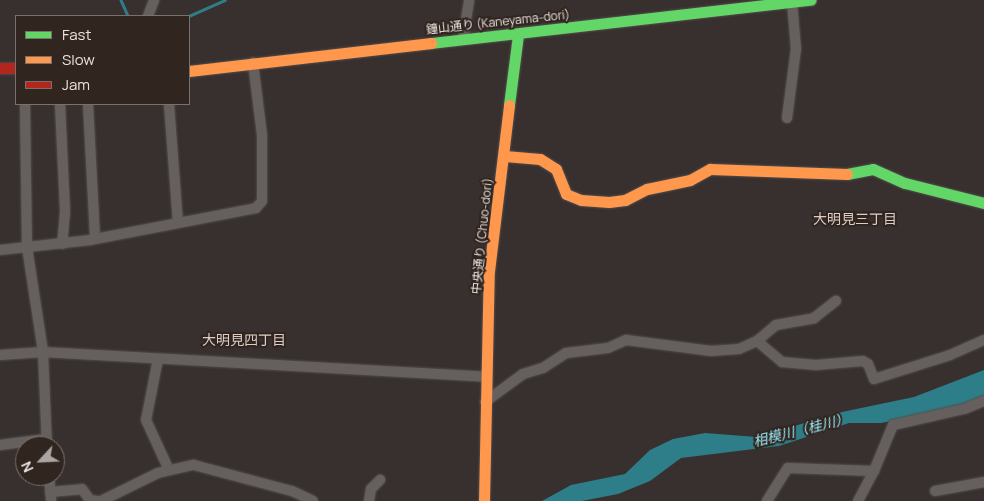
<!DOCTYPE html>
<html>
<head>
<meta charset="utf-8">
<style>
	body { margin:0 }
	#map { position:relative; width:984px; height:501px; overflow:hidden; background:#37302e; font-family:Manrope,"Noto Sans JP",sans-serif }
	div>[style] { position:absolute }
	.water>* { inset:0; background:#2e7e89 }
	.stream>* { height:2.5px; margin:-1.25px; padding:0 1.25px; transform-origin:1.25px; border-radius:1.25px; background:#2e7e89 }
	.roads { filter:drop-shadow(0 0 1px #534d4c) drop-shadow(0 0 1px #534d4c) }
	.street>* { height:10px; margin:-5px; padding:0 5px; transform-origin:5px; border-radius:5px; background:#65605e }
	.fast>* { height:11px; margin:-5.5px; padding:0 5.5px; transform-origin:5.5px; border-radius:5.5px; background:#63d668 }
	.slow>* { height:11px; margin:-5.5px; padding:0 5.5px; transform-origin:5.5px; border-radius:5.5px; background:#ff974d }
	.jam>* { height:11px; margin:-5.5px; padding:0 5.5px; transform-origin:5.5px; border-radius:5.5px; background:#b3261e }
	span { translate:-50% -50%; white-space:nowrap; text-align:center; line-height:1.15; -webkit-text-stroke:4px #312520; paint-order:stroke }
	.street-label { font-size:12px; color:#eae2df }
	.neighbourhood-label { font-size:14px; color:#ddcdc6 }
	.water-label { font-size:14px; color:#9aebf8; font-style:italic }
	.legend { position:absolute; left:15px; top:15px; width:175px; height:90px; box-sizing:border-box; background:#312520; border:1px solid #7b716c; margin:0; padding:6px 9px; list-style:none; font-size:15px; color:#eae2df }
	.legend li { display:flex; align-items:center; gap:10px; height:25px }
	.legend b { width:25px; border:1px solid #7b716c }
	.north { position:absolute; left:15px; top:436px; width:50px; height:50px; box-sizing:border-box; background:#312520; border:1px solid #7b716c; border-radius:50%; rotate:245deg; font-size:14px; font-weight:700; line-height:20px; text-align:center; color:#eae2df }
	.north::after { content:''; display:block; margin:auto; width:18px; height:22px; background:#aba4a1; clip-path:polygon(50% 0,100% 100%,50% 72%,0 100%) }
</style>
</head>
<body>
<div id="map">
	<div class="water">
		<div style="clip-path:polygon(984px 370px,984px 397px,947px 410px,881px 423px,849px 423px,779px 446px,681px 458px,650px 481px,618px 494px,582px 501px,542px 501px,571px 485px,625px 474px,650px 450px,673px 439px,705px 433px,757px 437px,842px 412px,914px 397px)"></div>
	</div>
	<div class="stream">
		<div style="left:121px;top:0;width:17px;rotate:66deg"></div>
		<div style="left:189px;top:16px;width:39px;rotate:-24deg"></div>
	</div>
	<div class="roads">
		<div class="street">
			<div style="left:148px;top:16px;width:17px;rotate:-69deg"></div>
			<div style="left:463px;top:39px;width:39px;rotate:-81deg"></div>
			<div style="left:25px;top:104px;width:143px;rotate:89.2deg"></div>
			<div style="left:27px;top:247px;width:106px;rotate:81.3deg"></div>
			<div style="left:43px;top:352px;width:94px;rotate:87.6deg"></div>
			<div style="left:60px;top:104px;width:108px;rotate:87.3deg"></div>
			<div style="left:65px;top:212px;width:32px;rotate:95deg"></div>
			<div style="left:88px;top:104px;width:135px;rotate:87deg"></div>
			<div style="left:169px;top:104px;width:119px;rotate:85.7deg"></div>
			<div style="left:787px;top:118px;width:70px;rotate:-82.6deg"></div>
			<div style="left:796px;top:49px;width:47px;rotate:-94.9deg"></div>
			<div style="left:0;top:250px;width:91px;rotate:-6.3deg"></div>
			<div style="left:90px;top:240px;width:169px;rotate:-10.9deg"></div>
			<div style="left:256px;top:208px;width:9px;rotate:-49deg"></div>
			<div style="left:262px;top:201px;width:66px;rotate:-90deg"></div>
			<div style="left:262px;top:135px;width:73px;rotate:-97.1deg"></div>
			<div style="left:757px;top:341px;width:33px;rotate:40deg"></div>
			<div style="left:782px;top:362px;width:34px;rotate:5deg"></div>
			<div style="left:816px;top:365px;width:47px;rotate:-4.9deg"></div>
			<div style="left:863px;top:361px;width:6px;rotate:31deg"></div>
			<div style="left:868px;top:364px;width:16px;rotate:68deg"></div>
			<div style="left:874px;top:379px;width:80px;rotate:-17.5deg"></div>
			<div style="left:950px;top:355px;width:37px;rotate:-24deg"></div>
			<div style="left:0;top:355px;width:43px;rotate:-4deg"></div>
			<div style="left:43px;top:352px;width:444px;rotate:3.2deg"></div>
			<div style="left:158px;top:359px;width:62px;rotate:101.1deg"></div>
			<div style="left:146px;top:420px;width:55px;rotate:65.3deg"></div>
			<div style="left:485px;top:402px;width:47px;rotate:-36.4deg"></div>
			<div style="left:523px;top:374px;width:21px;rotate:-17deg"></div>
			<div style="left:543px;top:368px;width:27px;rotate:-33deg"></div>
			<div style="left:566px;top:353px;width:42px;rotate:-6.8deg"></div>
			<div style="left:608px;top:348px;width:20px;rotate:-24deg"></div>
			<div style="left:626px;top:340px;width:86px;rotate:7.4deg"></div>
			<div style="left:711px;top:351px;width:28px;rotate:-4deg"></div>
			<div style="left:739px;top:349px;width:20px;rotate:-24deg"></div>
			<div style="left:757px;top:341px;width:25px;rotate:-40deg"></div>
			<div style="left:776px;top:325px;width:39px;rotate:-10deg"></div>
			<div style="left:814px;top:318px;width:28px;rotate:-38deg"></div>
			<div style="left:0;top:445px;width:46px;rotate:-7.4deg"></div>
			<div style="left:49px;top:476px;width:25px;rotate:85deg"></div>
			<div style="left:935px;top:491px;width:50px;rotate:-10.4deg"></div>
			<div style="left:50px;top:492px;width:32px;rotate:-5deg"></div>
			<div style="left:82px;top:489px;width:14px;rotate:54deg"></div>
			<div style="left:90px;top:500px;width:7px;rotate:8deg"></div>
			<div style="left:101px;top:501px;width:64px;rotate:-26.2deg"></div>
			<div style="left:158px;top:473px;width:37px;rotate:-13deg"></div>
			<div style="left:194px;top:465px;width:101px;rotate:14.9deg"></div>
			<div style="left:292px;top:491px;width:23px;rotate:25deg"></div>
			<div style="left:369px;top:501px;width:12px;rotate:-81deg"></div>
			<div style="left:371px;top:489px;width:13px;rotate:-45deg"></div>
			<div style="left:767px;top:501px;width:39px;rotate:-58deg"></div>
			<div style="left:788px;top:468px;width:86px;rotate:2deg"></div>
			<div style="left:874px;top:471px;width:50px;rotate:-67.6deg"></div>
			<div style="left:893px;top:425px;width:73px;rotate:-12.7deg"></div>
			<div style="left:964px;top:409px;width:22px;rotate:-22deg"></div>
			<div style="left:858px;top:501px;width:34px;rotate:-62deg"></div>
		</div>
		<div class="fast">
			<div style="left:431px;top:43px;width:382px;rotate:-6.5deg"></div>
			<div style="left:509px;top:105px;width:71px;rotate:-82.7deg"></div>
			<div style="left:847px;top:174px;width:26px;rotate:-11deg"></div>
			<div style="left:873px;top:169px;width:35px;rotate:24deg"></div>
			<div style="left:905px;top:183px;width:81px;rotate:14.2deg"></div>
		</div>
		<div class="slow">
			<div style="left:189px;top:71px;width:244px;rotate:-6.6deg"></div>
			<div style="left:505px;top:156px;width:35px;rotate:5deg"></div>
			<div style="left:540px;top:159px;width:19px;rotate:32deg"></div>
			<div style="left:556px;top:169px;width:27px;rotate:68deg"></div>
			<div style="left:566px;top:194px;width:16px;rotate:22deg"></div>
			<div style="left:581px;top:200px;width:28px;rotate:4deg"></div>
			<div style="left:609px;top:202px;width:16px;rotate:-7deg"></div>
			<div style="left:625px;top:200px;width:25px;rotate:-27deg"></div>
			<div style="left:647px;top:189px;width:44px;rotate:-11.8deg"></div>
			<div style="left:690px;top:180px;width:23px;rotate:-29deg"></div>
			<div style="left:710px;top:169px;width:137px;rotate:2.1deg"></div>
			<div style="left:484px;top:501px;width:230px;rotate:-88.8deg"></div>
			<div style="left:489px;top:271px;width:167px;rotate:-83.1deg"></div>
		</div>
		<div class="jam">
			<div style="left:0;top:68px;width:16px"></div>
		</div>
	</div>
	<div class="street-label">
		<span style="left:498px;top:22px;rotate:-6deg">鐘山通り (Kaneyama-dori)</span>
		<span style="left:482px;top:236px;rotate:-84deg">中央通り (Chuo-dori)</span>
	</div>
	<div class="neighbourhood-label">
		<span style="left:855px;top:219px">大明見三丁目</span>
		<span style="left:244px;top:340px">大明見四丁目</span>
	</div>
	<div class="water-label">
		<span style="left:801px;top:430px;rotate:-14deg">相模川（桂川）</span>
	</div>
	<ul class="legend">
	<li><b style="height:6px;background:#63d668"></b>Fast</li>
	<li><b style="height:6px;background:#ff974d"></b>Slow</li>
	<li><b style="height:6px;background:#b3261e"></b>Jam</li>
	</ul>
	<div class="north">N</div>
</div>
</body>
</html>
